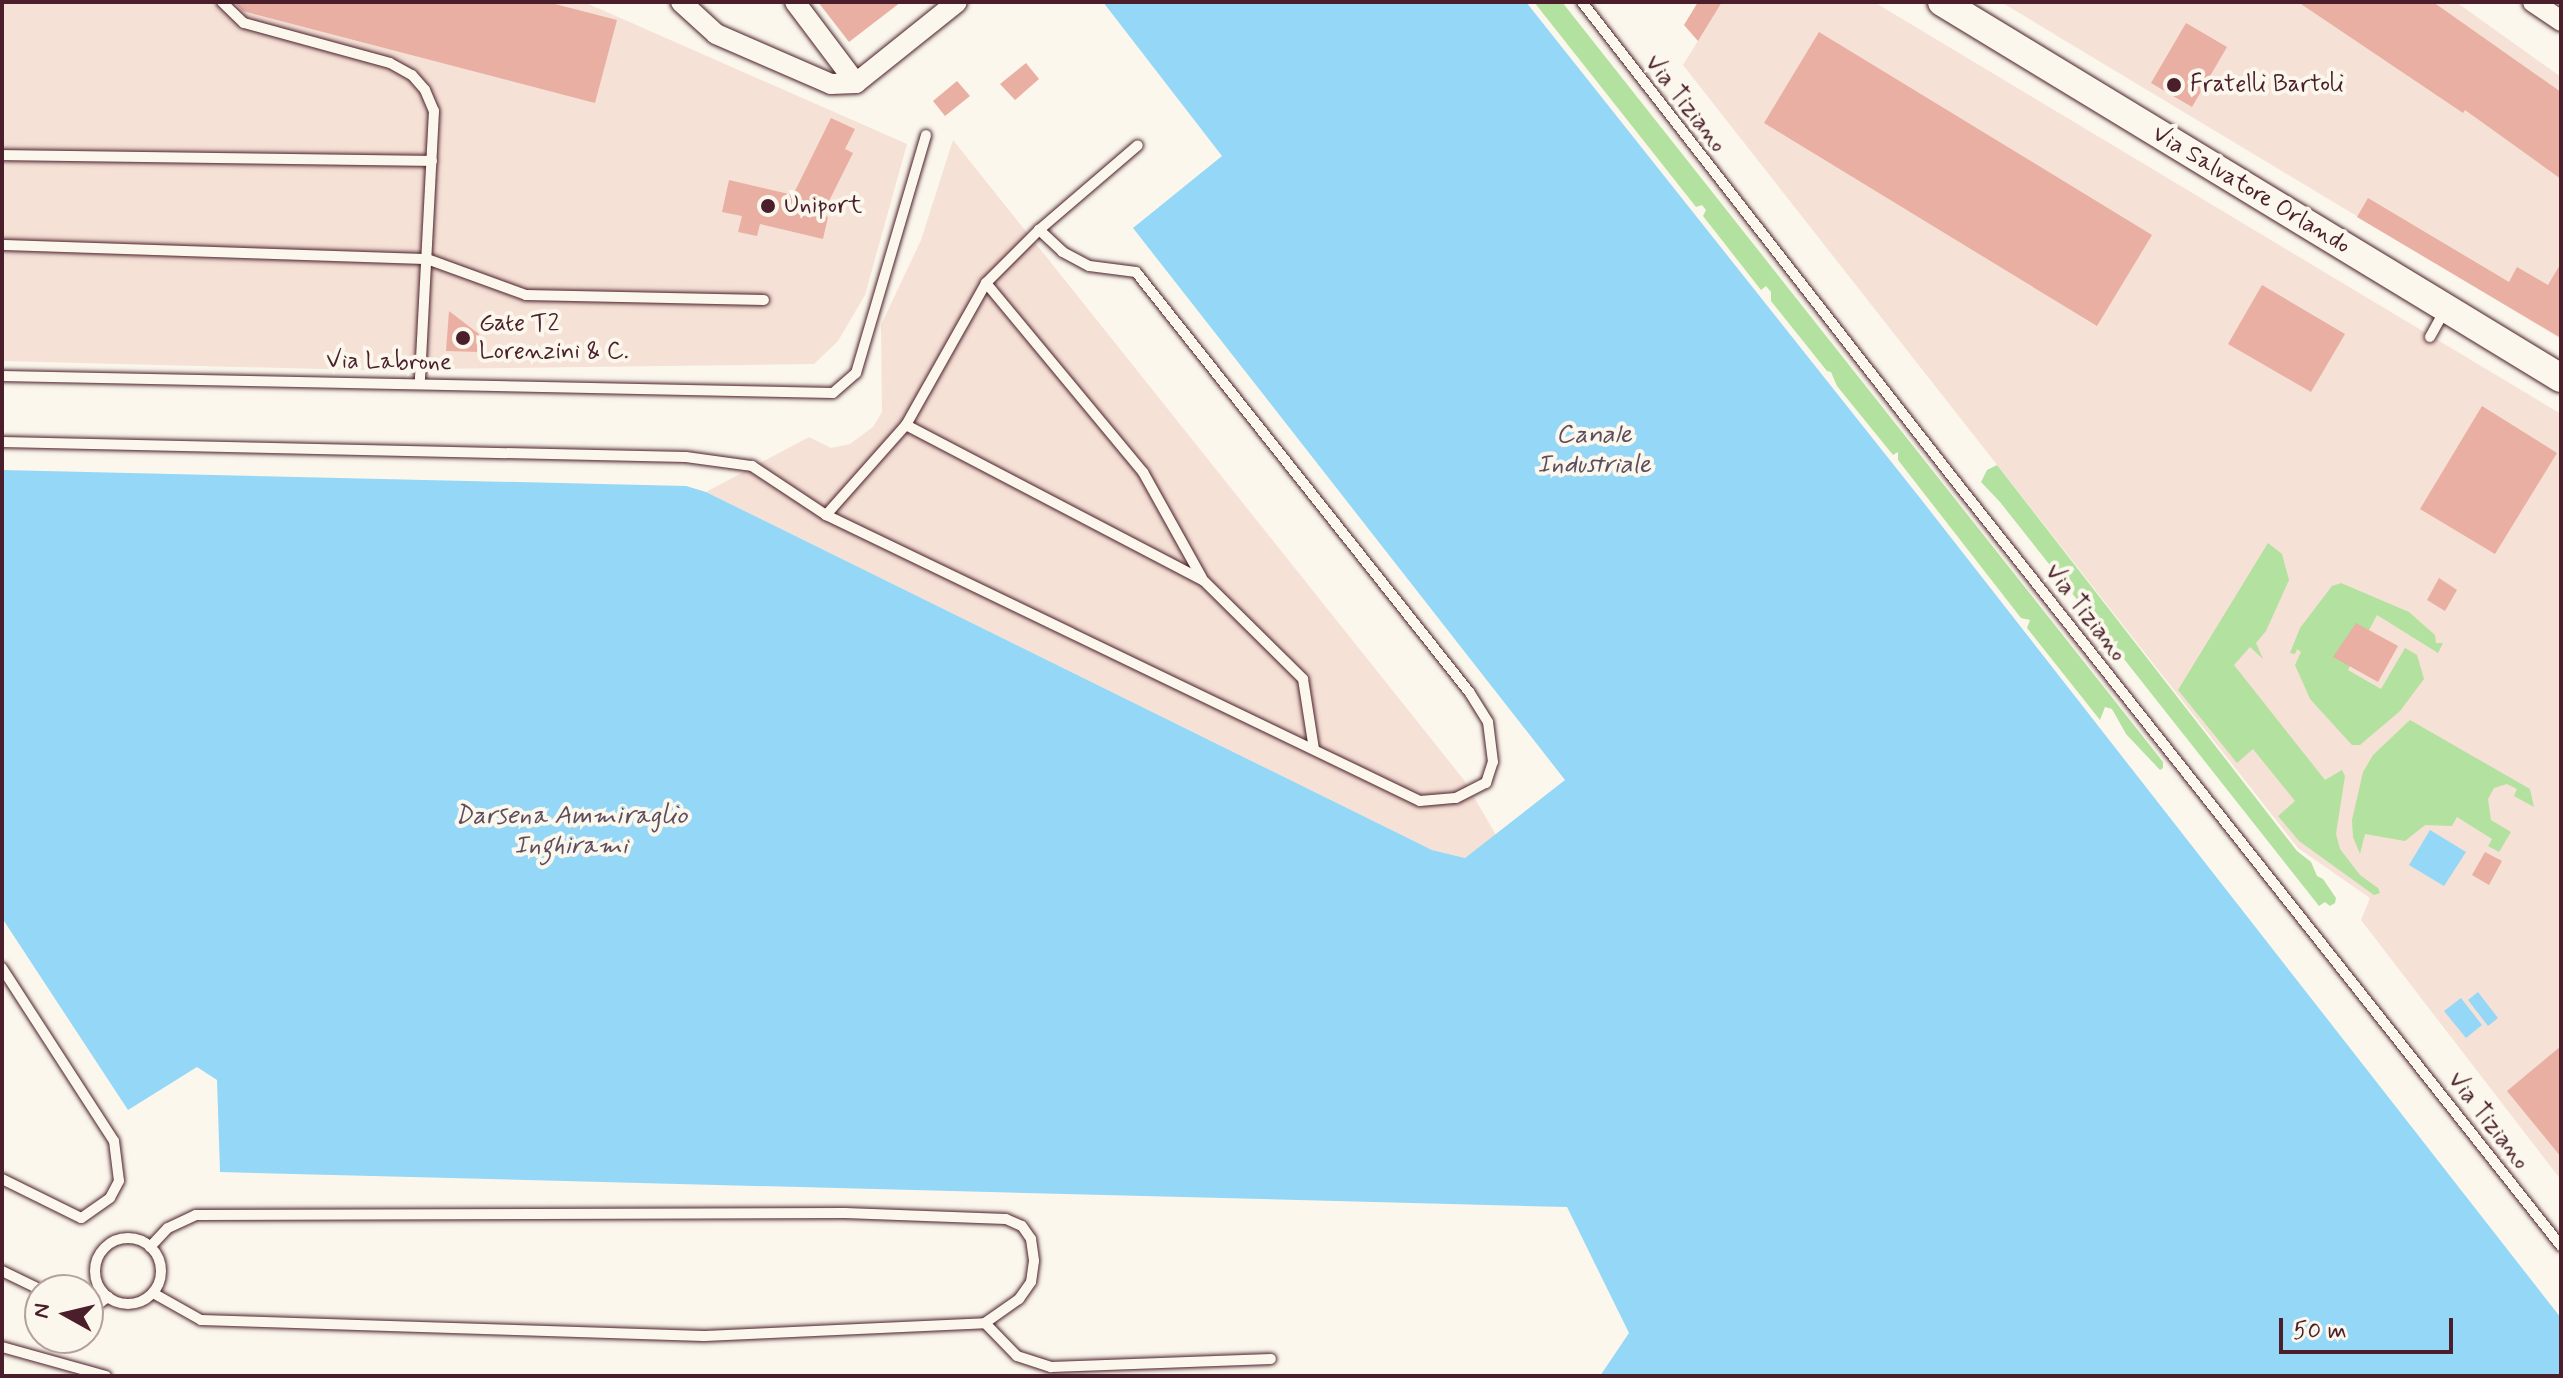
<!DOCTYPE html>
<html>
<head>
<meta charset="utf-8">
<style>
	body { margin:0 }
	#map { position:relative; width:2563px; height:1378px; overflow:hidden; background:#fbf7ec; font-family:Mynerve,sans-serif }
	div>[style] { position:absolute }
	.built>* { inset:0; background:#f6e1d6 }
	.green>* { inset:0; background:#b3e19f }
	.water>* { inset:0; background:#95d7f7 }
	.building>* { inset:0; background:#e9afa3 }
	.roads { filter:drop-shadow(0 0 2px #4a1f2b) drop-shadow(0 0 2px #4a1f2b) }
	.service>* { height:10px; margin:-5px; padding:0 5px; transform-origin:5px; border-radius:5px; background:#fbf7ec }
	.service>.ring { margin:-5px; padding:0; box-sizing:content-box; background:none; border:10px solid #fbf7ec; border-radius:50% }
	.minor>* { height:20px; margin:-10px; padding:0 10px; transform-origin:10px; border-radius:10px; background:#fbf7ec }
	.secondary>* { height:28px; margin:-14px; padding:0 14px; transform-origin:14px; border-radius:14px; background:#fbf7ec }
	.dots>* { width:22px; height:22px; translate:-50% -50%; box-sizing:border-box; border:4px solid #fbf7ec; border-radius:50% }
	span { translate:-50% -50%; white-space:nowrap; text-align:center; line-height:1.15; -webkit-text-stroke:8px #fbf7ec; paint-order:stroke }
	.poi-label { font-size:24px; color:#4a1f2b }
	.left { translate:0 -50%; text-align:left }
	.street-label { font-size:24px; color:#4a1f2b }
	.water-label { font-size:26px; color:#5d4d5e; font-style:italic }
	.frame { position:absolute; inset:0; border:4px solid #4a1f2b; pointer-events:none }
	.north { position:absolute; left:24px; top:1274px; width:80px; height:80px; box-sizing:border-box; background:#fbf7ec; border:2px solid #b4a19f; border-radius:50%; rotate:278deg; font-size:22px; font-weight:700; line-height:32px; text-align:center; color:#4a1f2b }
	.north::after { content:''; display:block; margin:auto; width:28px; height:36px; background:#4a1f2b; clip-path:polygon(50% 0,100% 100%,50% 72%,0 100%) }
	.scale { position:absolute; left:2279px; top:1318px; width:174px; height:36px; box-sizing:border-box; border:4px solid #4a1f2b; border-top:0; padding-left:10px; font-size:24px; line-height:28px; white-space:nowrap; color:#4a1f2b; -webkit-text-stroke:6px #fbf7ec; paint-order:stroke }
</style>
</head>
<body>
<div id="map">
	<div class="built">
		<div style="clip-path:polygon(2px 2px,584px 2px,907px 144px,865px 295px,838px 341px,814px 364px,359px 370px,2px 361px)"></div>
		<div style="clip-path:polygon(1722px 2px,1874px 2px,2561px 414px,2561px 1180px,2361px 920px,2370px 898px,2298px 848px,1683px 65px)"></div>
		<div style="clip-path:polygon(2001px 2px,2456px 2px,2561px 77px,2561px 339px)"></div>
		<div style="clip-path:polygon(953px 140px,1464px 780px,1496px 835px,1465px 858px,1432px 850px,706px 492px,809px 437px,831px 448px,850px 444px,873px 427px,882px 412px,881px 325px,921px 240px)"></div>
	</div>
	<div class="green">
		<div style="clip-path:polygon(1534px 2px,1562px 2px,2163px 762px,2163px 768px,2160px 770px,2126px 734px,2112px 709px,2105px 707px,2100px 720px,2027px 628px,2030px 620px,2021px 618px,1898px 460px,1898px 452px,1893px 455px,1837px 386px,1831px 372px,1827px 371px,1771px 301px,1771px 292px,1766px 286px,1761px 290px,1703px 216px,1706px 210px,1702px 205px,1696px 207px)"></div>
		<div style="clip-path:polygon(1997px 465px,2297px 851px,2311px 862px,2317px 876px,2323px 879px,2336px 898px,2335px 903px,2330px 906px,2325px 902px,2319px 906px,2000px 502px,1981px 482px,1987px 470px)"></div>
		<div style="clip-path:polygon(2268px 543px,2282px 554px,2289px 580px,2266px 631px,2256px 643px,2263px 659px,2250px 647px,2234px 665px,2325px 780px,2342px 770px,2345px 776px,2336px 834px,2340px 849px,2360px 875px,2378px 888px,2380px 893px,2374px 895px,2299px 841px,2278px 816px,2295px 801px,2253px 749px,2237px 763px,2178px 690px)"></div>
		<div style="clip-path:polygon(2341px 583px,2409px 612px,2435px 635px,2436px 643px,2443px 643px,2438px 653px,2377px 615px,2348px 670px,2381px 689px,2405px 648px,2417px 655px,2424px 679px,2400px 711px,2360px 745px,2352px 745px,2310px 699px,2295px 665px,2301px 652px,2297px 649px,2295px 654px,2290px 653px,2300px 628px,2332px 586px)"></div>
		<div style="clip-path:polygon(2410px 720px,2530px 789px,2534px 807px,2514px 796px,2517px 789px,2507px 784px,2494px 788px,2488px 799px,2491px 820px,2511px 832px,2499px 852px,2488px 846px,2492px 839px,2457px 817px,2452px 826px,2425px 825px,2405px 841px,2365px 834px,2360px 854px,2353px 837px,2352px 820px,2363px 772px,2373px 755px)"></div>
	</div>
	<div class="water">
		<div style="clip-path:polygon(1103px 2px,1526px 2px,1920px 498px,2561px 1318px,2561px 1376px,1600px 1376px,1629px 1333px,1567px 1207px,220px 1172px,217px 1080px,197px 1067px,128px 1110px,2px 918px,2px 470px,686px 486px,706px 492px,1432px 850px,1465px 858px,1565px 780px,1133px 228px,1222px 156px)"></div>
		<div style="clip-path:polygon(2430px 830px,2466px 852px,2444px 886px,2409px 865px)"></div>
		<div style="clip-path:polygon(2478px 992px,2498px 1018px,2488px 1026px,2468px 1000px)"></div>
		<div style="clip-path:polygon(2461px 998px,2482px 1025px,2466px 1038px,2444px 1011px)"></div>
	</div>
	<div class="building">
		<div style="clip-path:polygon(234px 2px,547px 2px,617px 20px,595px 103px,243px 11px)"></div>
		<div style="clip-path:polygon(818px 2px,901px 2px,849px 42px)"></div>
		<div style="clip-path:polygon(1698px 2px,1722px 2px,1698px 41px,1684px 25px)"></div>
		<div style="clip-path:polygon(2298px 2px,2433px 2px,2561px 92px,2561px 179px,2465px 110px,2463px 113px)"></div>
		<div style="clip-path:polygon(2186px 23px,2227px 47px,2192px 107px,2151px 83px)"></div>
		<div style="clip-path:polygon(1819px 32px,2152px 235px,2097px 326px,1764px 123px)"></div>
		<div style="clip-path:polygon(1026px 63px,1039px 79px,1015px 100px,1000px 84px)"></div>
		<div style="clip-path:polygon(957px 81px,970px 96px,945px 116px,933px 101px)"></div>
		<div style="clip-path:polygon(831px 118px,855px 129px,845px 149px,853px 153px,822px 215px,828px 217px,823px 239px,760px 224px,757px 236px,738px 232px,742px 216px,722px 212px,729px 180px,793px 195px)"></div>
		<div style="clip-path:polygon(2368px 198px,2509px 282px,2517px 267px,2548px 285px,2561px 263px,2561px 338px,2357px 217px)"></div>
		<div style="clip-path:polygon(2262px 285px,2345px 334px,2311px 392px,2228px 344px)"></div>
		<div style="clip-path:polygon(449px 311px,479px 334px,479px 352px,446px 351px)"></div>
		<div style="clip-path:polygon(2482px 406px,2557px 453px,2495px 554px,2420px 509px)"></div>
		<div style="clip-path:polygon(2439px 578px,2457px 590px,2445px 611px,2427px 600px)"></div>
		<div style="clip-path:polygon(2356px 623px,2398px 646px,2378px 682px,2333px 657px)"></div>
		<div style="clip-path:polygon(2485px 852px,2502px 861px,2489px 885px,2472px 875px)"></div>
		<div style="clip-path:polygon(2561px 1046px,2561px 1157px,2507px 1091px)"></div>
	</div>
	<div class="roads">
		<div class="service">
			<div style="left:222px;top:2px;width:30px;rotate:44deg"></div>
			<div style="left:244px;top:23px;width:151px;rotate:15.3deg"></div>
			<div style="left:390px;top:63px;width:25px;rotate:29deg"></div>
			<div style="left:412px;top:75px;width:20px;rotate:49deg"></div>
			<div style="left:425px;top:90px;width:23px;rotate:67deg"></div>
			<div style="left:434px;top:111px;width:271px;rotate:93deg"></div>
			<div style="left:1582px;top:2px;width:597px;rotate:52.07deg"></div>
			<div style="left:1949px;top:473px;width:986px;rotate:51.63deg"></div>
			<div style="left:2px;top:155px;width:430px;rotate:0.8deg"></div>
			<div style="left:2px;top:245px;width:425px;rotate:1.9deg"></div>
			<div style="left:427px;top:259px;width:105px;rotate:20deg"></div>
			<div style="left:526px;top:295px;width:238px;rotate:1.2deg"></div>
			<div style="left:986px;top:283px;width:246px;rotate:50.3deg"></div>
			<div style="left:1143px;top:472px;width:121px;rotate:60.9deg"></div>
			<div style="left:2430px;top:337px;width:31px;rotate:-61deg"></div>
			<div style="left:2px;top:376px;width:831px;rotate:1.17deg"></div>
			<div style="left:833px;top:393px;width:30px;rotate:-41deg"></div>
			<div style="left:856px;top:373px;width:248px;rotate:-73.6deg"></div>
			<div style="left:906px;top:425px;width:335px;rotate:27.6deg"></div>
			<div style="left:1203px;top:580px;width:141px;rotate:44.7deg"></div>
			<div style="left:1303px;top:679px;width:71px;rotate:81.1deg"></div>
			<div style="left:2px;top:442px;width:684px;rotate:1.26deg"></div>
			<div style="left:686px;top:457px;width:67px;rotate:7.8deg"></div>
			<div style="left:752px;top:466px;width:89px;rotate:33.5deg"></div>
			<div style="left:826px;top:515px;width:659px;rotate:25.71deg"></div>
			<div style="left:1420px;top:801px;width:36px;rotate:-5deg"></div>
			<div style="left:1456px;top:798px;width:34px;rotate:-27deg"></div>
			<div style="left:1486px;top:783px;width:22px;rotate:-72deg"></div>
			<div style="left:1493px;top:762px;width:40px;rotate:-97.1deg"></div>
			<div style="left:1488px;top:722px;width:34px;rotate:-122deg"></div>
			<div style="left:1470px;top:693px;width:537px;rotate:-128.43deg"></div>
			<div style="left:1136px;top:272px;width:47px;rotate:-172.7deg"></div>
			<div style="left:1089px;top:266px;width:30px;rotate:-152deg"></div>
			<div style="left:1063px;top:252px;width:33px;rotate:-137deg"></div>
			<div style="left:826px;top:515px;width:120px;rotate:-48.4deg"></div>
			<div style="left:906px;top:425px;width:163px;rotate:-60.6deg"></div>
			<div style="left:986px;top:283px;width:75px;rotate:-45deg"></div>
			<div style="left:1039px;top:230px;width:130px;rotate:-40.6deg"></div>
			<div style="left:2px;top:968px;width:206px;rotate:57.1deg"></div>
			<div style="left:114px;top:1141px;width:40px;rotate:82.9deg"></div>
			<div style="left:119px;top:1181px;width:19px;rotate:118deg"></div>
			<div style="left:110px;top:1198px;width:35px;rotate:145deg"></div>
			<div style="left:81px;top:1218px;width:88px;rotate:-153.7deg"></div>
			<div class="ring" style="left:95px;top:1238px;width:56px;height:56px"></div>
			<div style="left:150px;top:1247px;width:26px;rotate:-47deg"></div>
			<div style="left:168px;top:1228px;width:31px;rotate:-25deg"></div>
			<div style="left:196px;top:1215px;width:649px;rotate:-0.18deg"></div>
			<div style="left:845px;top:1213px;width:161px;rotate:2.1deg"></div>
			<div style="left:1006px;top:1219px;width:17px;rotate:24deg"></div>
			<div style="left:1022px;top:1226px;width:16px;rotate:55deg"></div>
			<div style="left:1031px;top:1239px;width:22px;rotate:82deg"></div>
			<div style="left:1034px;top:1261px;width:21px;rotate:98deg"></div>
			<div style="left:1031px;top:1282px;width:21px;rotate:125deg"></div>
			<div style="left:1019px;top:1299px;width:42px;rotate:144.8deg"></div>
			<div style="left:2px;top:1271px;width:43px;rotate:26deg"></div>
			<div style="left:153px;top:1293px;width:55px;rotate:29.4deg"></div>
			<div style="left:201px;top:1320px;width:503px;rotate:1.82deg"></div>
			<div style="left:704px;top:1336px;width:281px;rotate:-2.6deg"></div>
			<div style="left:985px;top:1323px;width:46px;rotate:45.9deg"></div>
			<div style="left:1017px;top:1356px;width:36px;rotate:18deg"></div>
			<div style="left:1051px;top:1367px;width:220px;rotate:-2.1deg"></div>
			<div style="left:88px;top:1301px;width:13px;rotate:4deg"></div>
			<div style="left:101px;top:1302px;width:9px;rotate:-36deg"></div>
			<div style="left:2px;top:1347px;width:108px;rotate:15.6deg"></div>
		</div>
		<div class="minor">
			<div style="left:681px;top:2px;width:47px;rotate:42.4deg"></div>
			<div style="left:716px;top:34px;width:125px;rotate:23.5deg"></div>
			<div style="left:831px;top:84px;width:25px;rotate:-2deg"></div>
			<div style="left:856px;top:83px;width:129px;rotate:-38.7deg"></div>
			<div style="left:795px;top:2px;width:101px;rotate:53deg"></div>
			<div style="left:2533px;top:2px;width:34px;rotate:34deg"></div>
		</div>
		<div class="secondary">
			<div style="left:1942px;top:2px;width:724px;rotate:31.28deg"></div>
		</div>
	</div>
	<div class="dots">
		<div style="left:2174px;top:85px;background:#4a1f2b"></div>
		<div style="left:768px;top:206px;background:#4a1f2b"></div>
		<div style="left:463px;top:338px;background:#4a1f2b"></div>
	</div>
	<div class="poi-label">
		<span class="left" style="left:2190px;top:85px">Fratelli Bartoli</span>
		<span class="left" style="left:784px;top:206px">Uniport</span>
		<span class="left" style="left:479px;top:338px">Gate T2<br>Lorenzini &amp; C.</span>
	</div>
	<div class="street-label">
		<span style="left:1685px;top:104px;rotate:52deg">Via Tiziano</span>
		<span style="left:2251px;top:190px;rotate:31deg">Via Salvatore Orlando</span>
		<span style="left:389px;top:362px;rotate:1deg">Via Labrone</span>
		<span style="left:2085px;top:613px;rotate:52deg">Via Tiziano</span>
		<span style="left:2488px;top:1121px;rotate:52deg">Via Tiziano</span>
	</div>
	<div class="water-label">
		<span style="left:1594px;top:451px">Canale<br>Industriale</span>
		<span style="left:571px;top:832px">Darsena Ammiraglio<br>Inghirami</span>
	</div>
	<div class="frame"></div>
	<div class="north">N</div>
	<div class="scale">50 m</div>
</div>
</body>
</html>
